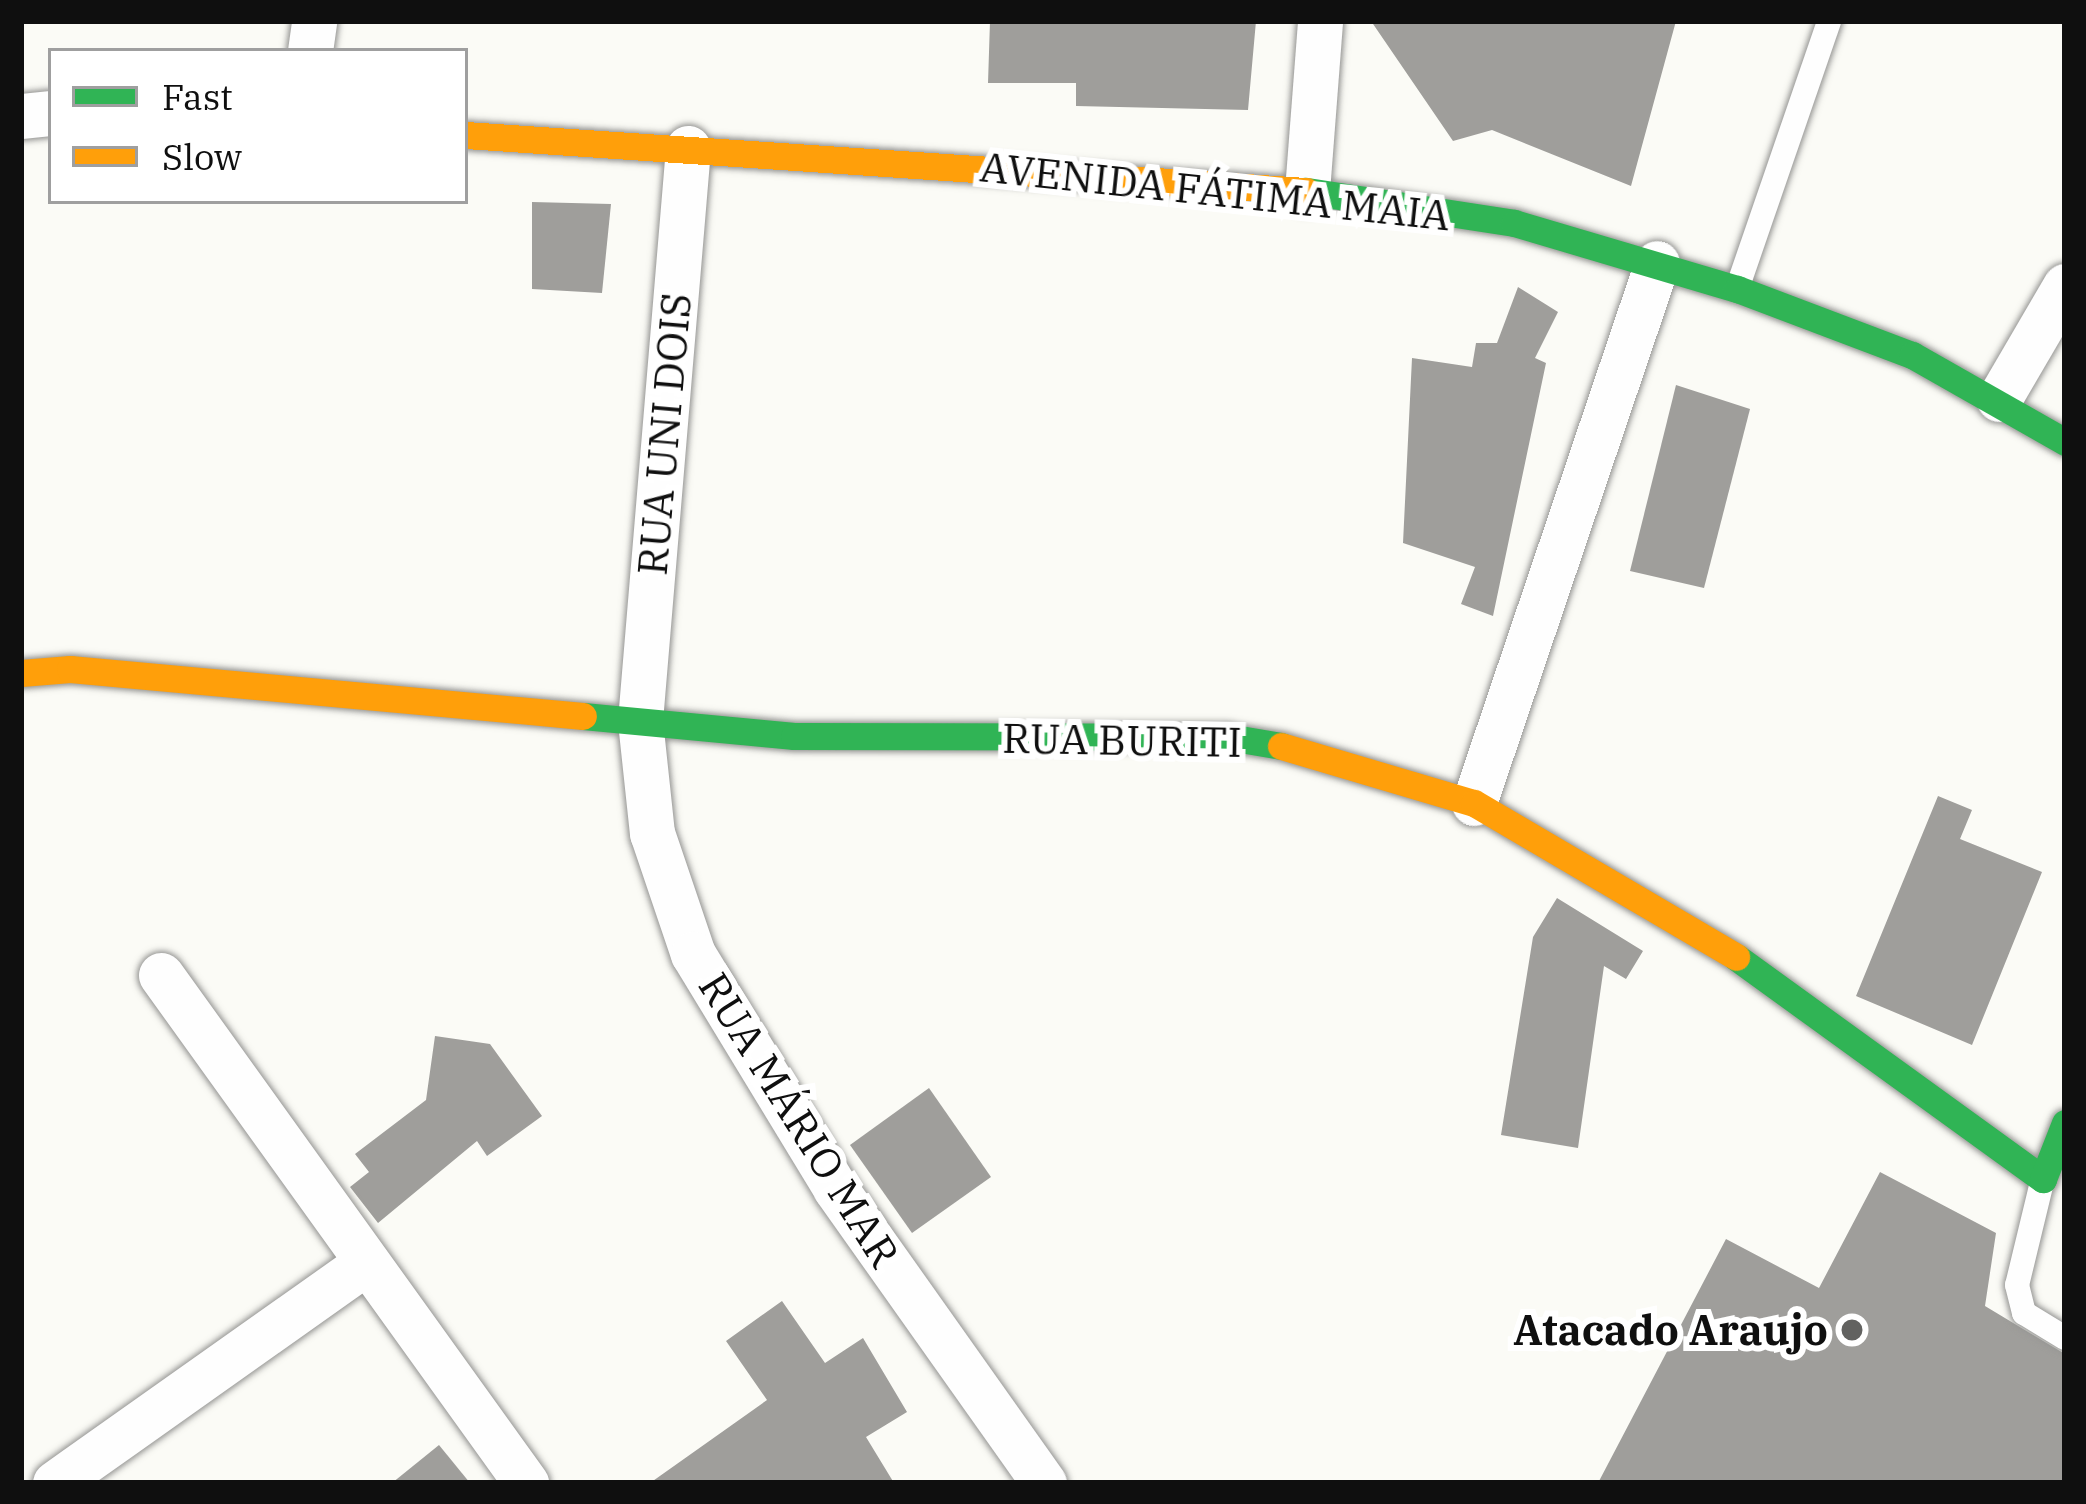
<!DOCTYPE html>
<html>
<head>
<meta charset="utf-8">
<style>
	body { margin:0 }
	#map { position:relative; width:2086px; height:1504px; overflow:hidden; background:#fbfbf6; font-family:"IBM Plex Serif",serif }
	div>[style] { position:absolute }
	.building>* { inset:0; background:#9f9e9b }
	.roads { filter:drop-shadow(0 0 3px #959593) drop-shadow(0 0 3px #959593) }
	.lane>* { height:24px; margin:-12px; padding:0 12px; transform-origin:12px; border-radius:12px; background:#fefefe }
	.street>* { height:45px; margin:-22.5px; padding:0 22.5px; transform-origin:22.5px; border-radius:22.5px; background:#fefefe }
	.fast>* { height:27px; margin:-13.5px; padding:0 13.5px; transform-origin:13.5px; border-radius:13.5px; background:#30b455 }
	.slow>* { height:27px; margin:-13.5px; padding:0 13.5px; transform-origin:13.5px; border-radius:13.5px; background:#ff9f0a }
	.dots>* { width:33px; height:33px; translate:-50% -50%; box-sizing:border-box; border:6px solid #fff; border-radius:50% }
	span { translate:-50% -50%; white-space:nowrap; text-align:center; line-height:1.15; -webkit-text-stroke:12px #fff; paint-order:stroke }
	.street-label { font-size:42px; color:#0f0f0f }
	.poi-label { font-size:42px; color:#0f0f0f; font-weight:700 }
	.right { translate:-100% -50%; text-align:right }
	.frame { position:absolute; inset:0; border:24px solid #0f0f0f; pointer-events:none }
	.legend { position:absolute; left:48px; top:48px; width:420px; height:156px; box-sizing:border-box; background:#fff; border:3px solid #9f9f9f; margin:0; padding:15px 21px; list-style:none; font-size:36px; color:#0f0f0f }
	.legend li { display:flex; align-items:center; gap:24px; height:60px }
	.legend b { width:60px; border:3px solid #9f9f9f }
</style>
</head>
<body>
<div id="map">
	<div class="building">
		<div style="clip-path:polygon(990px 21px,1256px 21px,1248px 110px,1076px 106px,1076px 83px,988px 83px)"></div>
		<div style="clip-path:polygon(1371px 21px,1676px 21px,1631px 186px,1492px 130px,1453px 141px)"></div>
		<div style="clip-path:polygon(532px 202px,611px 204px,602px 293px,532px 289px)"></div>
		<div style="clip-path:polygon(1518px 287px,1558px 312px,1535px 358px,1546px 363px,1493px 616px,1461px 604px,1475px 567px,1403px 543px,1412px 358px,1472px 367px,1476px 343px,1497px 343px)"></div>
		<div style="clip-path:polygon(1676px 385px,1750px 409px,1704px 588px,1630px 571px)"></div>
		<div style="clip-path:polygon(1938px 796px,1972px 810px,1960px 839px,2042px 872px,1972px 1045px,1856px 996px)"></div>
		<div style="clip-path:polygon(1557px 898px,1643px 951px,1626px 979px,1604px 966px,1578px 1148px,1501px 1135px,1533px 937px)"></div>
		<div style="clip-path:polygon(435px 1036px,490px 1044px,542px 1116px,487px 1156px,477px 1141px,378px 1223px,350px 1187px,369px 1172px,355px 1154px,426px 1100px)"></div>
		<div style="clip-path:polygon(929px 1088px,991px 1177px,912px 1233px,850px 1145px)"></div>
		<div style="clip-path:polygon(1880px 1172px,1996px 1233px,1985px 1306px,2065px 1354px,2065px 1483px,1598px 1483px,1726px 1239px,1819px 1288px)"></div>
		<div style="clip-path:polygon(782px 1301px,825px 1363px,863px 1338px,907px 1412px,866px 1437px,894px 1483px,650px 1483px,767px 1400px,726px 1341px)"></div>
		<div style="clip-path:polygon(439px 1445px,470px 1483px,392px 1483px)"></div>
	</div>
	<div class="roads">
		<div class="lane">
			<div style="left:1738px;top:286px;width:280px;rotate:-71deg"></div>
			<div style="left:2042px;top:1182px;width:106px;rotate:103.6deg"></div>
			<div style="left:2017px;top:1285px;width:29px;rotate:76deg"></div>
			<div style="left:2024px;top:1313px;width:48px;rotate:31.4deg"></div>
		</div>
		<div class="street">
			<div style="left:310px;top:51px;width:30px;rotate:-82deg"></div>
			<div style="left:21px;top:116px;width:30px;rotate:-6deg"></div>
			<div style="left:688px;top:148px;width:575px;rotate:94.79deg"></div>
			<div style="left:640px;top:721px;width:113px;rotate:83.9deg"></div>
			<div style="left:652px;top:833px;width:128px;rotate:71.3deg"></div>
			<div style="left:693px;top:954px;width:274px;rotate:58.7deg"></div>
			<div style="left:835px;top:1188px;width:362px;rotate:54.7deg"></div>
			<div style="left:1307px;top:191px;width:170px;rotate:-85.6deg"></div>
			<div style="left:1999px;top:399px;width:131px;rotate:-59.7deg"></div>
			<div style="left:1474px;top:803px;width:570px;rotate:-71.28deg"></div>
			<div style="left:161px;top:975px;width:626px;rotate:54.3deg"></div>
			<div style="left:55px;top:1483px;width:382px;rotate:-35.3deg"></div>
		</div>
		<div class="fast">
			<div style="left:1306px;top:191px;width:210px;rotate:8.7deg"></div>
			<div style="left:1514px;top:223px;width:233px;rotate:16.5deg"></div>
			<div style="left:1737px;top:289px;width:187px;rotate:20.7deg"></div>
			<div style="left:1912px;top:355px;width:176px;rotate:29.6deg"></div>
			<div style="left:583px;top:716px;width:212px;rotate:5.4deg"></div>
			<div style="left:794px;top:736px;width:434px;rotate:0.1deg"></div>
			<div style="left:1228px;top:737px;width:54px;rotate:9.6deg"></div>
			<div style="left:1736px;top:957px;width:379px;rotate:35.9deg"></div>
			<div style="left:2043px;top:1179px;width:60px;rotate:-68.6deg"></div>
		</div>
		<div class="slow">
			<div style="left:465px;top:135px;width:843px;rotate:3.81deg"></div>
			<div style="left:21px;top:673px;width:49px;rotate:-4.7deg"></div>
			<div style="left:70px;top:669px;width:515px;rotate:5.23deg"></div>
			<div style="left:1281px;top:746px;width:201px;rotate:16.5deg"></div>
			<div style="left:1474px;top:803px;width:304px;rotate:30.4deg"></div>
		</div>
	</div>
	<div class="dots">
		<div style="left:1852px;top:1330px;background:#626260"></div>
	</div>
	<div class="street-label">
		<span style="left:1215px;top:191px;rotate:6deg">AVENIDA FÁTIMA MAIA</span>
		<span style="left:664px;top:434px;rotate:-85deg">RUA UNI DOIS</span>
		<span style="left:1122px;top:740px;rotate:1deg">RUA BURITI</span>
		<span style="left:799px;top:1120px;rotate:58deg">RUA MÁRIO MAR</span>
	</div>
	<div class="poi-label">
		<span class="right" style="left:1828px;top:1330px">Atacado Araujo</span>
	</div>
	<div class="frame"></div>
	<ul class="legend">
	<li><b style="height:15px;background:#30b455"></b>Fast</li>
	<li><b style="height:15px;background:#ff9f0a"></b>Slow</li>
	</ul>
</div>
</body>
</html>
